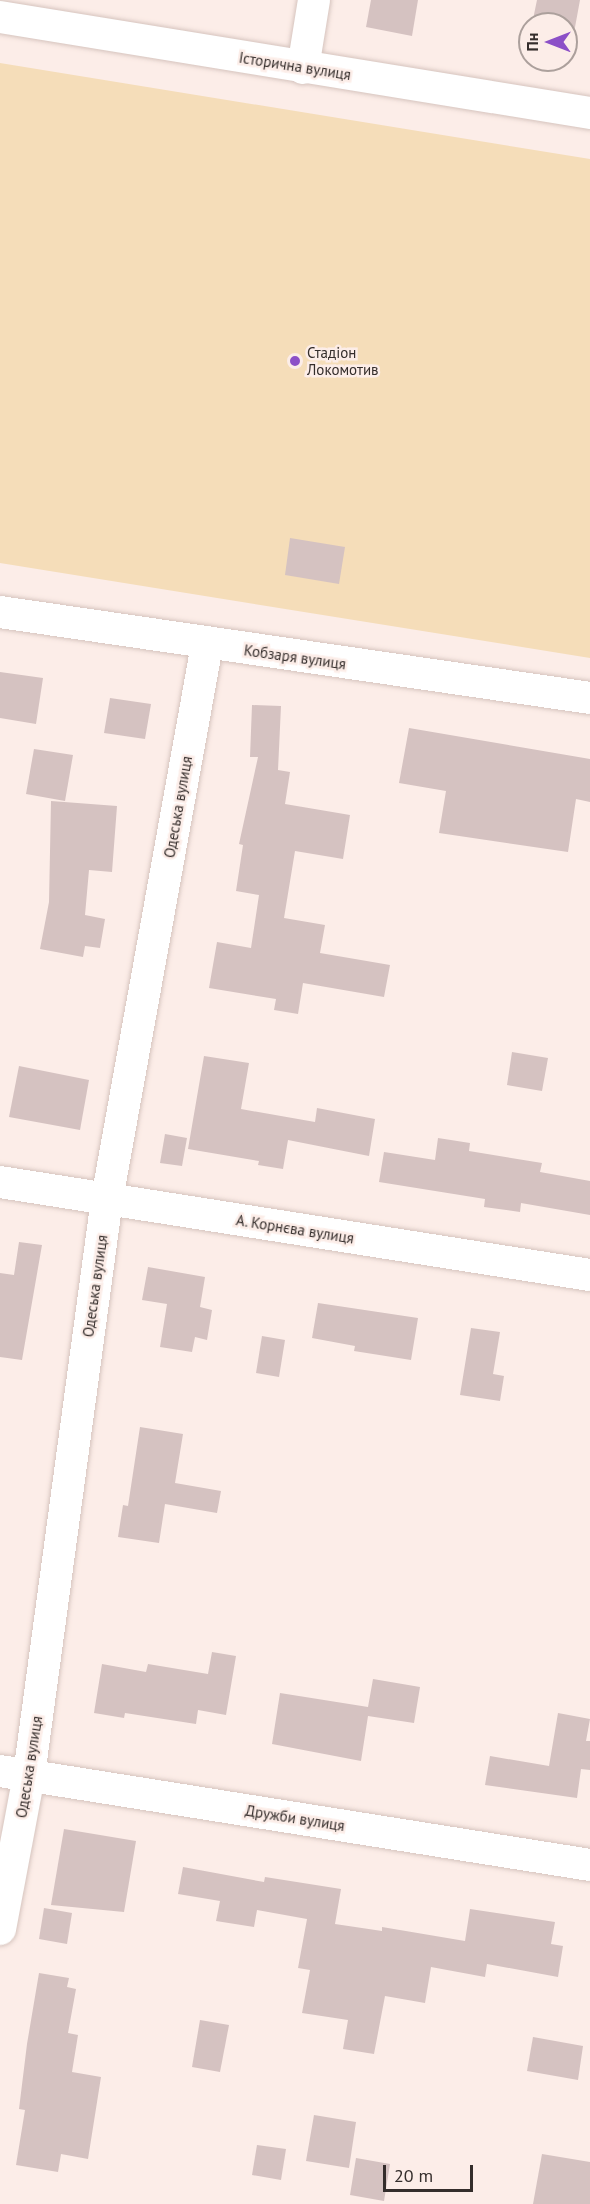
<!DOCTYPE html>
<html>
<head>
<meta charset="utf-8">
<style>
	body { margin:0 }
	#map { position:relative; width:590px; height:2204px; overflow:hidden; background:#fcede8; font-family:"PT Sans",sans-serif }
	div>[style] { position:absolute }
	.green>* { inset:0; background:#f5ddb9 }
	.building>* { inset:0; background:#d5c2c1 }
	.roads { filter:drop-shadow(0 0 2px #d6c4be) drop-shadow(0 0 2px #d6c4be) }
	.minor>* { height:32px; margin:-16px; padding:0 16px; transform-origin:16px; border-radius:16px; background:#fff }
	.dots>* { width:16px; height:16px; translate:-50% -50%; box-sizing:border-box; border:3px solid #fcede8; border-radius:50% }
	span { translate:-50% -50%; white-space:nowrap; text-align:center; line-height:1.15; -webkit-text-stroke:5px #fcede8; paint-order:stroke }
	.street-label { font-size:15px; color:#342d2b }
	.poi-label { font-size:15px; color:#342d2b }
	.left { translate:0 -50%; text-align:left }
	.north { position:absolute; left:518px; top:12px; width:60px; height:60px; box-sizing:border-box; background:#fcede8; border:2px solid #aca09c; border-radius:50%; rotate:270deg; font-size:16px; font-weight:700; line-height:24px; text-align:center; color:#342d2b }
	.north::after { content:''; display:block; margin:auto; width:21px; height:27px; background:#8c50c7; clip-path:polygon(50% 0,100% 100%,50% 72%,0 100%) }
	.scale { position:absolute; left:383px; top:2165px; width:90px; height:27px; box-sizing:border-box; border:3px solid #342d2b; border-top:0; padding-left:8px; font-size:18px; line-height:21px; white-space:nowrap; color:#342d2b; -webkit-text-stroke:4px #fcede8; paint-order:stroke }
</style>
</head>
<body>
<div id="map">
	<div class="green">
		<div style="clip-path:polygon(0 63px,590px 159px,590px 658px,0 563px)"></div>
	</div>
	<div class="building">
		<div style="clip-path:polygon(371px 0,418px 0,412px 36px,366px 27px)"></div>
		<div style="clip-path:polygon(537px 0,580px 0,571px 49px,566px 48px,566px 24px,532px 24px)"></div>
		<div style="clip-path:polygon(290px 538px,345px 547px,339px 584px,285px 575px)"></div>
		<div style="clip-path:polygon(0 672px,43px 678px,36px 724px,0 718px)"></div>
		<div style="clip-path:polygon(110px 698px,151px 704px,145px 739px,104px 733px)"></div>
		<div style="clip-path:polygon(252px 705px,281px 706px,278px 770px,290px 772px,285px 804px,350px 815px,343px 859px,295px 851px,284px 918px,325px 925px,320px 953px,390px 965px,384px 997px,303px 983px,298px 1014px,274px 1010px,276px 999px,209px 988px,217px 942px,251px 948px,259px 895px,236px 891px,243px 845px,239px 844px,258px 757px,250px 757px)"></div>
		<div style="clip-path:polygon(409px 728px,590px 759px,590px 802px,576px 799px,568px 852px,439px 833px,446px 791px,399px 783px)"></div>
		<div style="clip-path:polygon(34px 749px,73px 755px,65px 801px,26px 794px)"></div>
		<div style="clip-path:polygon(51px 801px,117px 806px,112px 872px,89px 870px,85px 915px,105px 919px,100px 948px,85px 946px,83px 957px,40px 949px,49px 902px)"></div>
		<div style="clip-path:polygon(512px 1052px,548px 1058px,542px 1091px,507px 1085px)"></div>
		<div style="clip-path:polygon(204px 1056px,249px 1063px,241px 1109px,315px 1122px,317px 1108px,375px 1119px,369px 1156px,288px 1140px,283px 1169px,258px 1165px,259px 1161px,188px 1149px)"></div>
		<div style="clip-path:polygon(19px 1066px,89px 1080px,80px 1130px,9px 1117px)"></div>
		<div style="clip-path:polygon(165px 1134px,187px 1138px,182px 1166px,160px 1163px)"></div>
		<div style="clip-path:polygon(438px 1138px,470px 1143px,469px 1151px,542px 1163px,540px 1172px,590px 1181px,590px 1215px,521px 1203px,520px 1212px,484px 1207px,485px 1199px,379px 1182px,384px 1152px,435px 1160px)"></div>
		<div style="clip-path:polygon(19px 1242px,42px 1245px,22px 1360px,0 1357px,0 1273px,14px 1275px)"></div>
		<div style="clip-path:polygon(148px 1267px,205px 1277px,200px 1307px,212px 1310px,207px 1340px,195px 1337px,192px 1352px,160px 1347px,167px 1304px,142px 1300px)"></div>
		<div style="clip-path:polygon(318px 1303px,418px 1318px,411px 1360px,354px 1351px,355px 1346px,312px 1338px)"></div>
		<div style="clip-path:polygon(471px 1328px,500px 1332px,493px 1374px,504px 1376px,500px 1401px,460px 1395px)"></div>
		<div style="clip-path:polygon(262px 1336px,285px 1340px,279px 1377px,256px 1373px)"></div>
		<div style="clip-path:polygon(140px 1427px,183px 1434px,175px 1483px,221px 1491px,217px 1513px,165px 1504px,159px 1543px,118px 1537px,123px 1505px,128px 1506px)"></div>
		<div style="clip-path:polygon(212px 1652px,236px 1656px,226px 1715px,198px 1710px,196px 1724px,125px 1713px,124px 1718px,94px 1713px,102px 1664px,146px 1672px,148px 1664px,208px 1674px)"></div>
		<div style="clip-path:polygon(373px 1679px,420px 1687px,414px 1723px,368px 1716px,361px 1761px,272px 1744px,280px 1693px,368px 1707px)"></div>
		<div style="clip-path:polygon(558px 1713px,590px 1719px,586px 1741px,590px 1741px,590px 1770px,581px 1769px,577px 1798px,485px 1785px,490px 1756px,549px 1766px)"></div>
		<div style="clip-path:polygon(64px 1829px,136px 1841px,124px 1912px,51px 1905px)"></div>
		<div style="clip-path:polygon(183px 1867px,264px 1882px,265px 1877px,341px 1889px,335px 1924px,382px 1931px,382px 1927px,465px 1941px,470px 1909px,555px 1922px,551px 1944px,563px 1946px,558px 1977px,487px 1964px,485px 1977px,431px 1967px,425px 2003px,385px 1996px,374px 2054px,343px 2049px,348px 2020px,302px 2013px,310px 1970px,298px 1968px,307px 1919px,257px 1910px,254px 1927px,216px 1921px,220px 1901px,178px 1894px)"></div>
		<div style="clip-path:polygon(44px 1908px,72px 1913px,67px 1944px,39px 1939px)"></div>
		<div style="clip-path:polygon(39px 1973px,69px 1978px,67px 1987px,76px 1989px,68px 2033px,78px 2035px,72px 2072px,101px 2077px,88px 2159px,61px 2154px,58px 2172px,16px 2165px,25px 2110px,19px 2109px,27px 2044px)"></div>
		<div style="clip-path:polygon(200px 2020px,229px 2025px,220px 2072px,192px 2067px)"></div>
		<div style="clip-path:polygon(533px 2037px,583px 2046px,578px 2080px,527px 2071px)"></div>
		<div style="clip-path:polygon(314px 2115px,356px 2122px,349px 2168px,306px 2161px)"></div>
		<div style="clip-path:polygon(257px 2145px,286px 2149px,281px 2180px,252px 2175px)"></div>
		<div style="clip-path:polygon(542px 2154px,590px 2162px,590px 2204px,533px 2204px)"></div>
		<div style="clip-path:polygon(356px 2158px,390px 2164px,384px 2201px,350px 2195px)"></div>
	</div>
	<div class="roads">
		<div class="minor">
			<div style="left:0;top:17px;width:598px;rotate:9.24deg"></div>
			<div style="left:303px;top:68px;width:69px;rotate:-80.8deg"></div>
			<div style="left:0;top:612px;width:596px;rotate:8.29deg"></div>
			<div style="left:0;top:1182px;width:597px;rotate:8.96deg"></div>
			<div style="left:0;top:1771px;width:597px;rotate:9.05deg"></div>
			<div style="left:0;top:1929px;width:157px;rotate:-79.3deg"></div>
			<div style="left:29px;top:1775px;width:581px;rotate:-82.29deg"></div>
			<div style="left:107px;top:1199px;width:563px;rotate:-79.77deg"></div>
		</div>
	</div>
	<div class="dots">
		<div style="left:295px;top:361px;background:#8c50c7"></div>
	</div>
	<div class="street-label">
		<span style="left:295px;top:66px;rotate:9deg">Історична вулиця</span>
		<span style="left:295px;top:657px;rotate:8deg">Кобзаря вулиця</span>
		<span style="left:178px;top:807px;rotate:-80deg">Одеська вулиця</span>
		<span style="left:295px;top:1229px;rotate:9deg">А. Корнєва вулиця</span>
		<span style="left:95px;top:1286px;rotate:-82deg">Одеська вулиця</span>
		<span style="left:29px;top:1767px;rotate:-81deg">Одеська вулиця</span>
		<span style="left:295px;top:1818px;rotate:9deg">Дружби вулиця</span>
	</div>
	<div class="poi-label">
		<span class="left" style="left:307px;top:361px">Стадіон<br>Локомотив</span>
	</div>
	<div class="north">Пн</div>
	<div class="scale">20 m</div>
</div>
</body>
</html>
